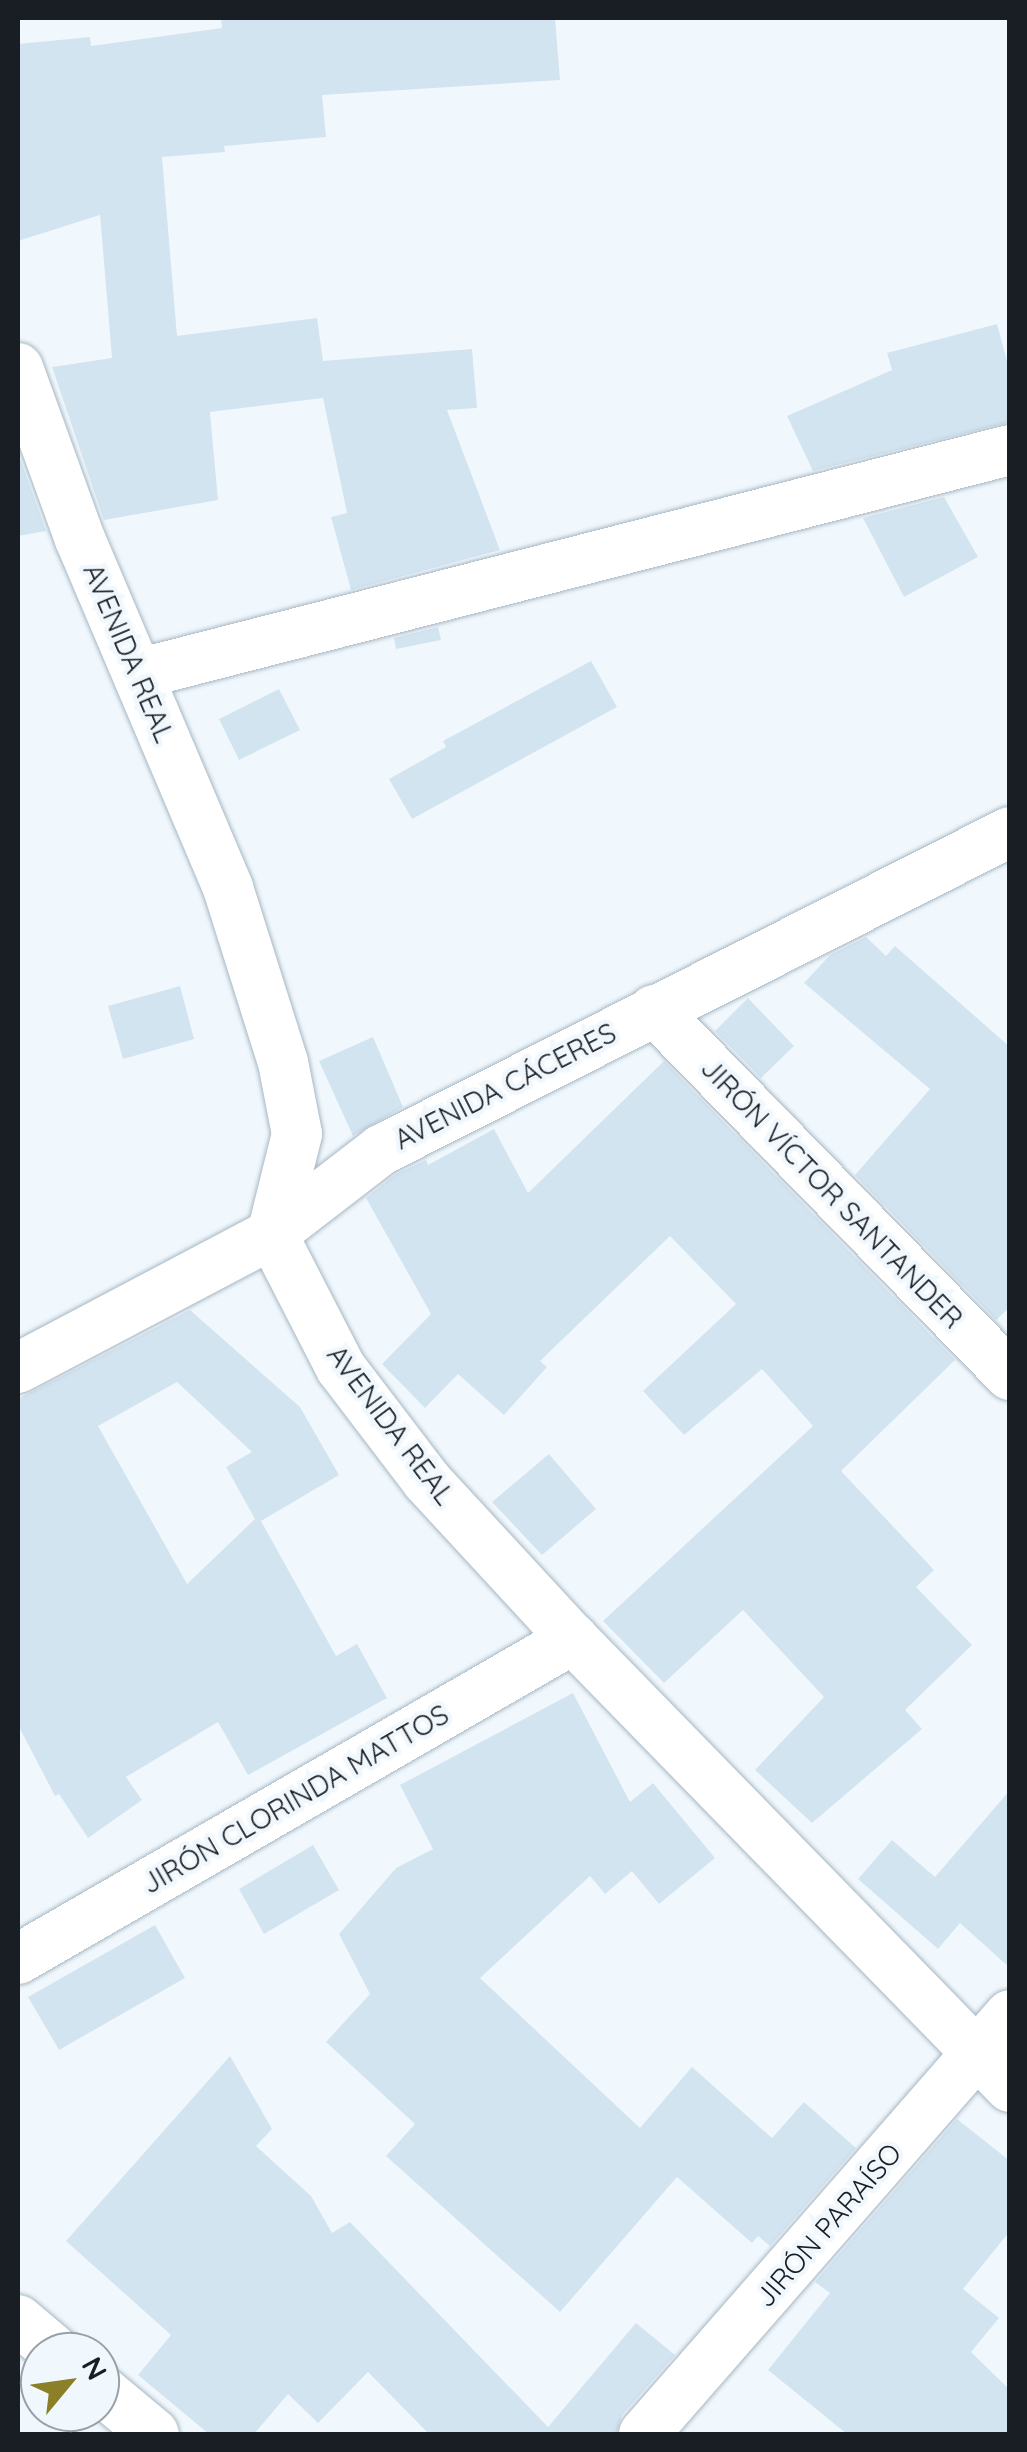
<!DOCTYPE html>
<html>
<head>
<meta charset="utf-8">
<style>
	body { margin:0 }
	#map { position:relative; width:1027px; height:2452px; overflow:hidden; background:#f1f8fd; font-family:Quicksand,sans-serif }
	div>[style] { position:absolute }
	.building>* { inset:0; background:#d3e4f1 }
	.roads { filter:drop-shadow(0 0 2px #a6b7c3) drop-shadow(0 0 2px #a6b7c3) }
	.street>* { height:50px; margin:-25px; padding:0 25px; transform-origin:25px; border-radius:25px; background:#fff }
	span { translate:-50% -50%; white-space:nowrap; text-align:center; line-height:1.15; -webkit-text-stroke:9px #f1f8fd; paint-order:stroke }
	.street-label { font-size:28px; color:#181e23 }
	.frame { position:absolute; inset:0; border:20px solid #181e23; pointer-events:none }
	.north { position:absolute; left:20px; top:2332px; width:100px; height:100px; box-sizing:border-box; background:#f1f8fd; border:2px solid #9aa1a6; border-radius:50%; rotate:61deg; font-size:28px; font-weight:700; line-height:40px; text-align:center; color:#181e23 }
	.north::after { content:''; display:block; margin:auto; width:35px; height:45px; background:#8b8027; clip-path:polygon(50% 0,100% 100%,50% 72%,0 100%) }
</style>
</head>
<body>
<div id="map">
	<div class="building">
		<div style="clip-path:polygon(221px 18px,555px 18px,560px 80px,322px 95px,326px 137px,224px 146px,225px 152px,162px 157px,177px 336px,317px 318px,323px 361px,472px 349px,477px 408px,447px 410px,500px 550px,351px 590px,331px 517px,347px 513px,323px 398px,210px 412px,218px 500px,104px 520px,52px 367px,112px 358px,100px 215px,18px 241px,18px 44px,90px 37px,91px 46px,222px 28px)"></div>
		<div style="clip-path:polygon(997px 324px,1010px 372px,1010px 422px,813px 471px,787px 416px,892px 370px,887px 353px)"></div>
		<div style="clip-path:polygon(18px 456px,19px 456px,46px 531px,18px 536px)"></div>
		<div style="clip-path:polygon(944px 497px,978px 557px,904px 597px,863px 518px)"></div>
		<div style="clip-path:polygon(438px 627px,441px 640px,396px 649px,394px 638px)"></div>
		<div style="clip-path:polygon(591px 661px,617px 707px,412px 819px,389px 779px,446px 747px,443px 741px)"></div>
		<div style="clip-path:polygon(279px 689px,300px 730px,239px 760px,219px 719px)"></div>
		<div style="clip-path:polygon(866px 937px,886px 956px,895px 946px,1010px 1047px,1010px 1307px,996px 1320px,855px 1175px,930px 1089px,804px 983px,830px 955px)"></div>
		<div style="clip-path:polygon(180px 986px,194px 1039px,123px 1059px,108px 1006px)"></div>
		<div style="clip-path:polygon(748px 998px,794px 1046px,761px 1078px,715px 1031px)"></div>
		<div style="clip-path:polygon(373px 1037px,403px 1107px,353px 1136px,319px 1061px)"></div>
		<div style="clip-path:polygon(664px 1061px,955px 1360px,841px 1471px,934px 1570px,916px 1587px,972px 1645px,905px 1710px,922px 1729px,812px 1823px,755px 1770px,824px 1697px,743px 1610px,664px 1683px,603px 1621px,813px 1426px,762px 1369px,684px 1435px,643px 1391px,736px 1304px,670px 1236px,540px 1361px,547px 1367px,504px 1415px,458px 1374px,425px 1408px,382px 1364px,431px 1314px,366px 1198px,396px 1174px,426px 1160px,428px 1165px,494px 1129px,528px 1193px)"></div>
		<div style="clip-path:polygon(evenodd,190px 1310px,300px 1407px,339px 1475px,261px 1521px,336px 1656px,357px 1644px,387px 1698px,248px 1775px,218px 1722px,126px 1777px,142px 1800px,88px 1838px,59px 1794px,55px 1796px,18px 1725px,18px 1399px,190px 1310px,177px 1382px,252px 1452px,226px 1467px,255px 1519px,187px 1584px,98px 1426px,177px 1382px)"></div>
		<div style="clip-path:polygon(549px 1454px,596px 1509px,542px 1555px,492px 1502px)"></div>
		<div style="clip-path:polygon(573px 1693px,630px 1802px,653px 1783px,715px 1858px,659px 1904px,632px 1871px,605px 1894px,590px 1876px,480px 1978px,640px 2128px,692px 2067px,772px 2138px,804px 2102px,856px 2148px,770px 2246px,758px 2236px,752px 2243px,677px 2177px,560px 2312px,386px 2156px,415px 2124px,326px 2042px,370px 1994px,339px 1934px,396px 1868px,433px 1849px,400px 1785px)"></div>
		<div style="clip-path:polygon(1010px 1790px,1010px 1968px,960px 1923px,938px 1949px,858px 1879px,892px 1840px,935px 1877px)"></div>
		<div style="clip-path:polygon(313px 1845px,339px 1890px,264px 1934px,239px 1889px)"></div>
		<div style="clip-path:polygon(155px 1925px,185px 1978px,59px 2050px,28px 1997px)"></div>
		<div style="clip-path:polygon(230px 2056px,272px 2129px,256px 2146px,311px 2196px,332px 2233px,350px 2222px,548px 2427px,636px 2323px,675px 2355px,622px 2415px,616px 2434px,429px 2434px,368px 2372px,318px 2423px,288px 2394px,254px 2434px,209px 2434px,138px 2375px,171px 2335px,66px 2241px)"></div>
		<div style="clip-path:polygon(957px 2119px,1010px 2161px,1010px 2231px,963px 2289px,999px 2318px,971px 2352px,1010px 2390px,1010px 2434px,847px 2434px,768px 2370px,830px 2293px,815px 2282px)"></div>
	</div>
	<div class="roads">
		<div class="street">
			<div style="left:18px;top:368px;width:182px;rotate:70.1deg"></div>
			<div style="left:80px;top:539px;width:379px;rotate:67deg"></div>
			<div style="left:228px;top:888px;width:182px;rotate:72.5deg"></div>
			<div style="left:283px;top:1062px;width:73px;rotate:79deg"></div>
			<div style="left:297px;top:1134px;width:103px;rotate:104deg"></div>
			<div style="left:272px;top:1234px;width:151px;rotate:62.8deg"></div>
			<div style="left:341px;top:1368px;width:142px;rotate:52.7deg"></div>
			<div style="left:427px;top:1481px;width:215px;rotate:47.3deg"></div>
			<div style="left:573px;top:1639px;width:626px;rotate:45.71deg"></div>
			<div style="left:138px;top:674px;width:900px;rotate:-14.41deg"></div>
			<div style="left:654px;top:1010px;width:510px;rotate:45.72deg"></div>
			<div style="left:18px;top:1368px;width:287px;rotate:-27.8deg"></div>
			<div style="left:272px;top:1234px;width:138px;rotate:-37.6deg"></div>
			<div style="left:381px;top:1150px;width:705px;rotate:-26.82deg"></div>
			<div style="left:18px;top:1959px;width:641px;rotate:-29.97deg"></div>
			<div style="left:18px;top:2320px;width:50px;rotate:40.1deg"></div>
			<div style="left:100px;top:2389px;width:70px;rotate:39.8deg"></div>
			<div style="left:644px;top:2434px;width:556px;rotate:-48.86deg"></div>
		</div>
	</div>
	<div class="street-label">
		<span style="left:129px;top:653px;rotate:67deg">AVENIDA REAL</span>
		<span style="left:505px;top:1086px;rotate:-27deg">AVENIDA CÁCERES</span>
		<span style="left:832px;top:1193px;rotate:46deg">JIRÓN VÍCTOR SANTANDER</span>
		<span style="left:391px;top:1425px;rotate:53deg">AVENIDA REAL</span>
		<span style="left:295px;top:1799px;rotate:-30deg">JIRÓN CLORINDA MATTOS</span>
		<span style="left:828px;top:2225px;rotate:-49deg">JIRÓN PARAÍSO</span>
	</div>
	<div class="frame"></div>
	<div class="north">N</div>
</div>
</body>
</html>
